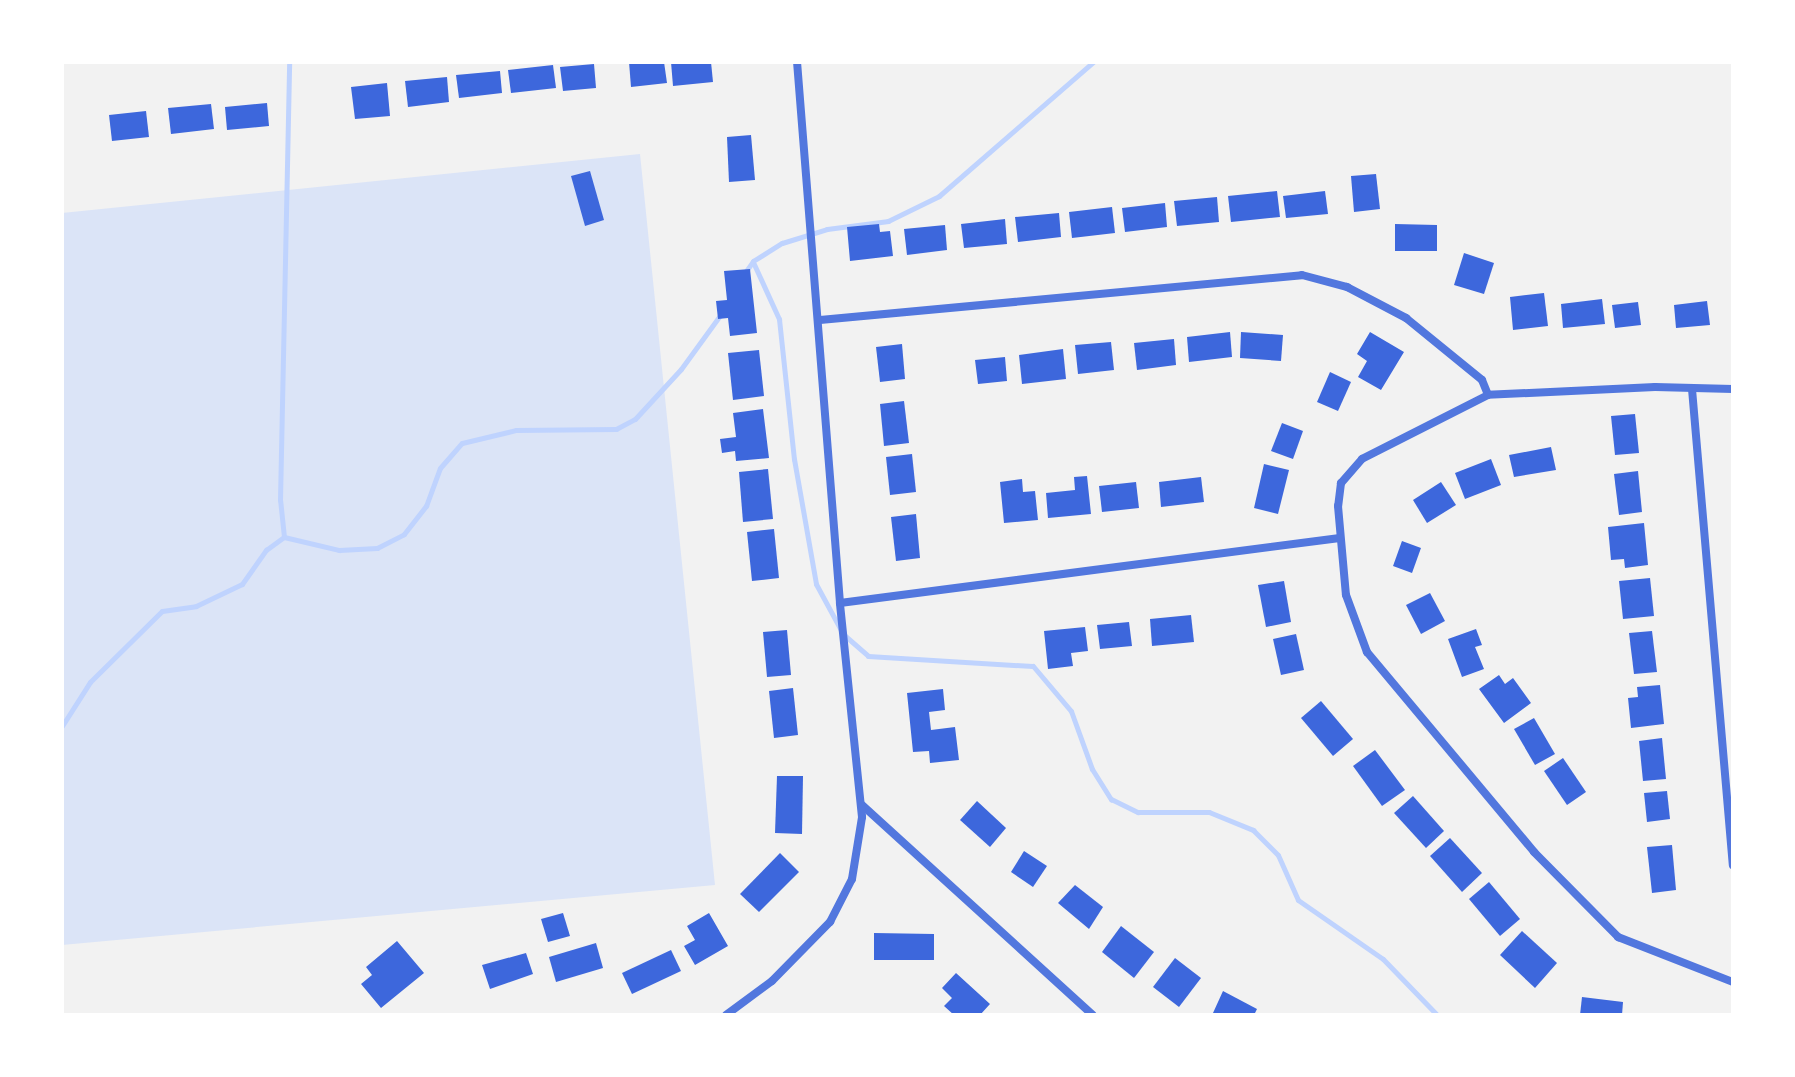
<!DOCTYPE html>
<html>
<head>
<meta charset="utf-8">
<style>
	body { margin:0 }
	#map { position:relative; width:1795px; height:1077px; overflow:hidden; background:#f2f2f2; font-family:"Fira Sans",sans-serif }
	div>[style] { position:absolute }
	.green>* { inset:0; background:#dbe4f7 }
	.stream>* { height:5px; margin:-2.5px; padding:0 2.5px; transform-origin:2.5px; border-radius:2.5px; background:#bfd3fe }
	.building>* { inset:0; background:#3d67dc }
	.minor>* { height:8px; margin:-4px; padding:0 4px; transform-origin:4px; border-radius:4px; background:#5277de }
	span { translate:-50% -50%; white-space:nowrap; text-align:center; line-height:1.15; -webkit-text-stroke:6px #fff; paint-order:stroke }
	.frame { position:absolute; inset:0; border:64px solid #fff; pointer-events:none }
</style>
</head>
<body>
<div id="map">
	<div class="green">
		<div style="clip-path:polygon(640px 154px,715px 885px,62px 945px,62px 213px)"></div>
	</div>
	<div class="stream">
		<div style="left:753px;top:262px;width:63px;rotate:65.5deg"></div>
		<div style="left:779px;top:319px;width:141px;rotate:83.9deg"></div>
		<div style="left:794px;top:459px;width:127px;rotate:80deg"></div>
		<div style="left:816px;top:584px;width:57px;rotate:61.6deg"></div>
		<div style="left:843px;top:634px;width:33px;rotate:41deg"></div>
		<div style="left:868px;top:656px;width:165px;rotate:3.5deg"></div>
		<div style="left:1033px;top:666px;width:59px;rotate:49.8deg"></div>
		<div style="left:1071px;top:711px;width:62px;rotate:70.1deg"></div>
		<div style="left:1092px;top:769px;width:36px;rotate:58deg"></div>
		<div style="left:1111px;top:799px;width:30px;rotate:26deg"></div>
		<div style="left:1138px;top:812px;width:71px"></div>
		<div style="left:1209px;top:812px;width:48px;rotate:22.2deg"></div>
		<div style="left:1253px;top:830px;width:35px;rotate:45deg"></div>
		<div style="left:1278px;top:855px;width:49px;rotate:66deg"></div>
		<div style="left:1298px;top:900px;width:103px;rotate:34.8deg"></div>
		<div style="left:1383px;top:959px;width:78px;rotate:46deg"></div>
		<div style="left:744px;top:274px;width:16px;rotate:-55deg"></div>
		<div style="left:753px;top:261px;width:34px;rotate:-32deg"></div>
		<div style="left:782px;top:243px;width:47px;rotate:-17.3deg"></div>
		<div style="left:827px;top:229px;width:62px;rotate:-7.5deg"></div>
		<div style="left:888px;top:221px;width:57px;rotate:-26.1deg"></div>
		<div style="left:939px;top:196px;width:204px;rotate:-41deg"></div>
		<div style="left:284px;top:537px;width:37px;rotate:-96deg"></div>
		<div style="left:280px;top:500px;width:438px;rotate:-88.8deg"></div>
		<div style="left:62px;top:726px;width:52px;rotate:-57.5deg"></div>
		<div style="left:90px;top:682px;width:101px;rotate:-44.6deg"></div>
		<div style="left:162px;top:611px;width:34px;rotate:-8deg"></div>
		<div style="left:196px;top:606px;width:51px;rotate:-25.6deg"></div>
		<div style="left:242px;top:584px;width:42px;rotate:-54.8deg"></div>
		<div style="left:266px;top:550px;width:22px;rotate:-36deg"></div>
		<div style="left:284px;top:537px;width:57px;rotate:13.3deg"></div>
		<div style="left:339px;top:550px;width:38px;rotate:-3deg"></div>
		<div style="left:377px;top:548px;width:30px;rotate:-27deg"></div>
		<div style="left:404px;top:534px;width:36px;rotate:-52deg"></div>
		<div style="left:426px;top:506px;width:40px;rotate:-69.8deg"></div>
		<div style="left:440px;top:468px;width:33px;rotate:-49deg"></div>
		<div style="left:462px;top:443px;width:56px;rotate:-13.5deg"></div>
		<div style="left:516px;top:430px;width:100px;rotate:-0.6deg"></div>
		<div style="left:616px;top:429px;width:21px;rotate:-28deg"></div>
		<div style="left:635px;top:419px;width:68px;rotate:-47.4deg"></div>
		<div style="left:681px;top:369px;width:68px;rotate:-54deg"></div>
	</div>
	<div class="building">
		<div style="clip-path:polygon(629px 62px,664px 62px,667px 83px,631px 87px)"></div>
		<div style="clip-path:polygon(671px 62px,711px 62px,713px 82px,673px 86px)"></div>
		<div style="clip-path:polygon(594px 64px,596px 88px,563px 91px,560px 67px)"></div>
		<div style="clip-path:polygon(553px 65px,556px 88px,511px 93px,508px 70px)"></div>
		<div style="clip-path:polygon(500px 71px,502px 93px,459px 98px,456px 75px)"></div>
		<div style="clip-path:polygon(447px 77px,449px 102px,408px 107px,405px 81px)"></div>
		<div style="clip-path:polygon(387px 83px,390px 116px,355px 119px,351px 87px)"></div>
		<div style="clip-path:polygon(267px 103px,269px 126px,227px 130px,225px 107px)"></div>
		<div style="clip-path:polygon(211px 104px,214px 129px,171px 134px,168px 108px)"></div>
		<div style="clip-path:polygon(146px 111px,149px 137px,112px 141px,109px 115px)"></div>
		<div style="clip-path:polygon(751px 135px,755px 180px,729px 182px,727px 137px)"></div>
		<div style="clip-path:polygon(590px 171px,604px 220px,585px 226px,571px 176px)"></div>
		<div style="clip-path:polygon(1376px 174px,1380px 209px,1354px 212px,1351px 176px)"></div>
		<div style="clip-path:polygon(1277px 191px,1280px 217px,1231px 222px,1228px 196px)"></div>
		<div style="clip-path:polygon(1325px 191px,1328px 214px,1286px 218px,1283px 196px)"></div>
		<div style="clip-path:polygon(1217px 197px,1219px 222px,1177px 226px,1174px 201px)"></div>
		<div style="clip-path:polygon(1165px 203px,1167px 227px,1125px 232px,1122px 208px)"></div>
		<div style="clip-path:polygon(1112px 207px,1115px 233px,1072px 238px,1069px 212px)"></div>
		<div style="clip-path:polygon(1059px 213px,1061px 237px,1018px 242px,1015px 217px)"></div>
		<div style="clip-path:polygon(1005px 219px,1007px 244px,964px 248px,961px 224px)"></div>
		<div style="clip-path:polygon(879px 224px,880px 232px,890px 231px,893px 256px,850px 261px,847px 227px)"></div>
		<div style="clip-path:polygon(1395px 224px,1437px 225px,1437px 251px,1395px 251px)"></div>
		<div style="clip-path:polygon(945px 225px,947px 250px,907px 255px,904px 229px)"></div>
		<div style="clip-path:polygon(1464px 253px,1494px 263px,1484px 294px,1454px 285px)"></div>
		<div style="clip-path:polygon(750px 269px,757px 333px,730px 336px,728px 318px,718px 319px,716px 301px,727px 300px,724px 271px)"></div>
		<div style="clip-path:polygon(1544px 293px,1548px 326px,1513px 330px,1510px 297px)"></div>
		<div style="clip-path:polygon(1602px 299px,1605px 324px,1563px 328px,1561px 304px)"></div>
		<div style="clip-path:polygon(1707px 301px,1710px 325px,1676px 328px,1674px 305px)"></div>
		<div style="clip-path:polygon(1638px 302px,1641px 325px,1615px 328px,1612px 305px)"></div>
		<div style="clip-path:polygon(1230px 332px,1232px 357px,1189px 362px,1187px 337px)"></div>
		<div style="clip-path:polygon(1241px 332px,1283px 335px,1281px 361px,1240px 358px)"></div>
		<div style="clip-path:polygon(1370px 332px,1404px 352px,1381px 390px,1358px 377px,1367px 361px,1357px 354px)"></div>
		<div style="clip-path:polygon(1174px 339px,1176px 365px,1137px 370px,1134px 343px)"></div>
		<div style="clip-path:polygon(1111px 342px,1114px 370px,1078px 374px,1075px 345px)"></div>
		<div style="clip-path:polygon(902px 344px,905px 379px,880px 382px,876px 347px)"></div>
		<div style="clip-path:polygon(1063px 349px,1066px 379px,1022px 384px,1019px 355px)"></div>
		<div style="clip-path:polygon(759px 350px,764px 396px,733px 400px,728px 353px)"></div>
		<div style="clip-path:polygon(1005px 357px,1007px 381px,978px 384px,975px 360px)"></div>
		<div style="clip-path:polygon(1330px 372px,1351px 382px,1338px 411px,1317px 402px)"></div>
		<div style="clip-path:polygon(904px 401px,909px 443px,884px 446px,880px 404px)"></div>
		<div style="clip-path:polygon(763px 409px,769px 458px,736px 461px,735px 451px,722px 453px,720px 439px,736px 437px,733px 413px)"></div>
		<div style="clip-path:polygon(1635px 414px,1639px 453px,1615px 455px,1611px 416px)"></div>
		<div style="clip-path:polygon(1282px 423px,1303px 431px,1293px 459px,1271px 451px)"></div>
		<div style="clip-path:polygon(1551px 447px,1556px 470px,1514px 477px,1509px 455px)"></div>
		<div style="clip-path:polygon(912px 454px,916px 492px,890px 495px,886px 457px)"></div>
		<div style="clip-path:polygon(1491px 459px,1501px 485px,1465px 499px,1455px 473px)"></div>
		<div style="clip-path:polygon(1264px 464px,1289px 470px,1278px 514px,1254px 508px)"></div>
		<div style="clip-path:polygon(768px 469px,773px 519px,743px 522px,739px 472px)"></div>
		<div style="clip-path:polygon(1638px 471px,1642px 512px,1619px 515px,1614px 474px)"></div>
		<div style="clip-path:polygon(1087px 476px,1091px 514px,1048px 518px,1046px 493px,1075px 490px,1074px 477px)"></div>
		<div style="clip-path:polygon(1201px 477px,1204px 502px,1161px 507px,1159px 482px)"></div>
		<div style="clip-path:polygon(1022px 479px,1023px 492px,1035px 491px,1038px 520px,1004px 523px,1000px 482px)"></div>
		<div style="clip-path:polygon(1136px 482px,1139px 508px,1102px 512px,1099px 486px)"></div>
		<div style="clip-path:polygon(1441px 482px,1456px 505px,1427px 523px,1413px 500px)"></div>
		<div style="clip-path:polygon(916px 514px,920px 558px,896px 561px,891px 517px)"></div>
		<div style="clip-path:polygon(1644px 523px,1648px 565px,1625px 568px,1624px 559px,1611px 560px,1608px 527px)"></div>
		<div style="clip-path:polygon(774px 529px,779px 578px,752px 581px,747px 532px)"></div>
		<div style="clip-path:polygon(1402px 541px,1421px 548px,1412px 573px,1393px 566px)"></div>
		<div style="clip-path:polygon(1650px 578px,1654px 616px,1623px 619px,1619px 581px)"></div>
		<div style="clip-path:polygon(1284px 581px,1291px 622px,1266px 627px,1258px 585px)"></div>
		<div style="clip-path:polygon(1430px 593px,1445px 621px,1421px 634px,1406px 605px)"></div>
		<div style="clip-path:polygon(1191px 615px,1194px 642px,1152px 646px,1150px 619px)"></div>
		<div style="clip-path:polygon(1129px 622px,1132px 646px,1100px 649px,1097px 625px)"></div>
		<div style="clip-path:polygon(1085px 627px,1088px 651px,1071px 653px,1073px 666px,1048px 669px,1044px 631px)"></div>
		<div style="clip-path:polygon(1476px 629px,1482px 645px,1475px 647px,1484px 669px,1462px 677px,1448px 639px)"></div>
		<div style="clip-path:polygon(787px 630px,791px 675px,767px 677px,763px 632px)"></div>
		<div style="clip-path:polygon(1652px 631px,1657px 672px,1634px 674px,1629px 633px)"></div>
		<div style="clip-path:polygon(1296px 634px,1304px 670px,1281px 675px,1273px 639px)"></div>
		<div style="clip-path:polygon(1499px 675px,1505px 684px,1513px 678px,1531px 703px,1504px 723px,1479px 689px)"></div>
		<div style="clip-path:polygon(1660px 685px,1664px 724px,1631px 728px,1628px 698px,1638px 697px,1637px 687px)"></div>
		<div style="clip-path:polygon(793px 688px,798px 735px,774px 738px,769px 691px)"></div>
		<div style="clip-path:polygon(943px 689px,945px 710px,929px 712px,931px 730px,955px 727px,959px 760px,930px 763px,929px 751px,913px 752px,907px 693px)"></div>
		<div style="clip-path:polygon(1321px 701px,1353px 739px,1333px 756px,1301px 718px)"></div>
		<div style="clip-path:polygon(1534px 718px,1555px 754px,1535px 765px,1514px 729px)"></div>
		<div style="clip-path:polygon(1662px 738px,1666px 779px,1643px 781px,1639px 741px)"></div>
		<div style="clip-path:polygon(1375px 750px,1405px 790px,1382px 806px,1353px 766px)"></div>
		<div style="clip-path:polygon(1563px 758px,1586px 792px,1567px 805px,1544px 771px)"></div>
		<div style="clip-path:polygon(777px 776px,803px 776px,802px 834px,775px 833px)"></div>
		<div style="clip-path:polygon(1667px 791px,1670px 819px,1647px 822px,1644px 793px)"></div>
		<div style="clip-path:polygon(1413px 796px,1444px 831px,1426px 848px,1394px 813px)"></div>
		<div style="clip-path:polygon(977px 801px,1006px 828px,990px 847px,960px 820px)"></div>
		<div style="clip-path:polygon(1450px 838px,1482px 873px,1462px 892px,1430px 856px)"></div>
		<div style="clip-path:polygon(1672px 845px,1676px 890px,1652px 893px,1647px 847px)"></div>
		<div style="clip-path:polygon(1024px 851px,1047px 866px,1033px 887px,1011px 872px)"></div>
		<div style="clip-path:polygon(780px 853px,799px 872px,759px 912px,740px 894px)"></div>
		<div style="clip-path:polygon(1489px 882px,1520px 919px,1500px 936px,1469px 899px)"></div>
		<div style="clip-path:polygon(1075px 885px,1103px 907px,1089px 929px,1058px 903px)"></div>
		<div style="clip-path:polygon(563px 913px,570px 936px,548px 942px,541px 919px)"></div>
		<div style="clip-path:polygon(709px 913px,728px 946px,695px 965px,684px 946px,695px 940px,687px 926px)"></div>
		<div style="clip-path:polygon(1121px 926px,1154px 952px,1134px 978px,1102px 952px)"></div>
		<div style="clip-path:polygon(1522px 931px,1557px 963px,1535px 988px,1500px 955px)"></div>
		<div style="clip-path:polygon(874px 933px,934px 934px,934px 960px,874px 960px)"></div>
		<div style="clip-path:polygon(397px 941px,424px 973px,381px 1008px,361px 984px,372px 975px,366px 967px)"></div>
		<div style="clip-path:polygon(596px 943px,603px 968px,556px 982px,549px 957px)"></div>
		<div style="clip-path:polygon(671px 950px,681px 971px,632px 994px,622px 973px)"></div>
		<div style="clip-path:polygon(526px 953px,533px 974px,490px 989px,482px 965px)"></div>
		<div style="clip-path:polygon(1175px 958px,1201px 978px,1179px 1007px,1153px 987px)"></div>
		<div style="clip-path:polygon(956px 973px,990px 1004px,980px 1015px,954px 1015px,944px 1006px,952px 998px,942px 988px)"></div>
		<div style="clip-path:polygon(1223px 991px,1257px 1009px,1254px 1015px,1213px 1013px)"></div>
		<div style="clip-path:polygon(1582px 997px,1623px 1002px,1622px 1015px,1580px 1015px)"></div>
	</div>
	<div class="minor">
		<div style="left:820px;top:320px;width:484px;rotate:-5.3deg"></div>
		<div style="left:1302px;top:275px;width:47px;rotate:14.9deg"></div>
		<div style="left:1347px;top:287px;width:67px;rotate:27.7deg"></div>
		<div style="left:1406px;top:318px;width:98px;rotate:39.2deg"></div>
		<div style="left:1482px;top:380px;width:16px;rotate:68deg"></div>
		<div style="left:1692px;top:389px;width:478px;rotate:85.1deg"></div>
		<div style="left:1733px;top:389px;width:78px;rotate:-178.5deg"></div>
		<div style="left:1655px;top:387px;width:167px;rotate:177.3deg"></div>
		<div style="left:1488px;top:395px;width:141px;rotate:153.1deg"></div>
		<div style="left:1362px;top:459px;width:32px;rotate:131deg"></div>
		<div style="left:1341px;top:483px;width:23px;rotate:97deg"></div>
		<div style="left:1338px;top:506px;width:89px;rotate:84.9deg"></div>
		<div style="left:1346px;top:595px;width:61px;rotate:69.8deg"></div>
		<div style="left:1367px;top:652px;width:261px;rotate:50.1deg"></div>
		<div style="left:1534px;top:852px;width:120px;rotate:45.3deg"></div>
		<div style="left:1618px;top:937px;width:123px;rotate:21.4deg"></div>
		<div style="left:840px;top:603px;width:504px;rotate:-7.41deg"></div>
		<div style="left:862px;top:805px;width:312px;rotate:42.3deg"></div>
		<div style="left:726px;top:1015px;width:57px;rotate:-36.5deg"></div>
		<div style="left:772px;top:981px;width:83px;rotate:-45.5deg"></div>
		<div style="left:830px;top:922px;width:48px;rotate:-62.9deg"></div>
		<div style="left:852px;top:879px;width:63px;rotate:-80.8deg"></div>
		<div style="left:862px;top:817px;width:215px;rotate:-95.9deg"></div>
		<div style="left:840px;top:603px;width:543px;rotate:-94.54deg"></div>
	</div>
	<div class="frame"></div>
</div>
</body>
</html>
